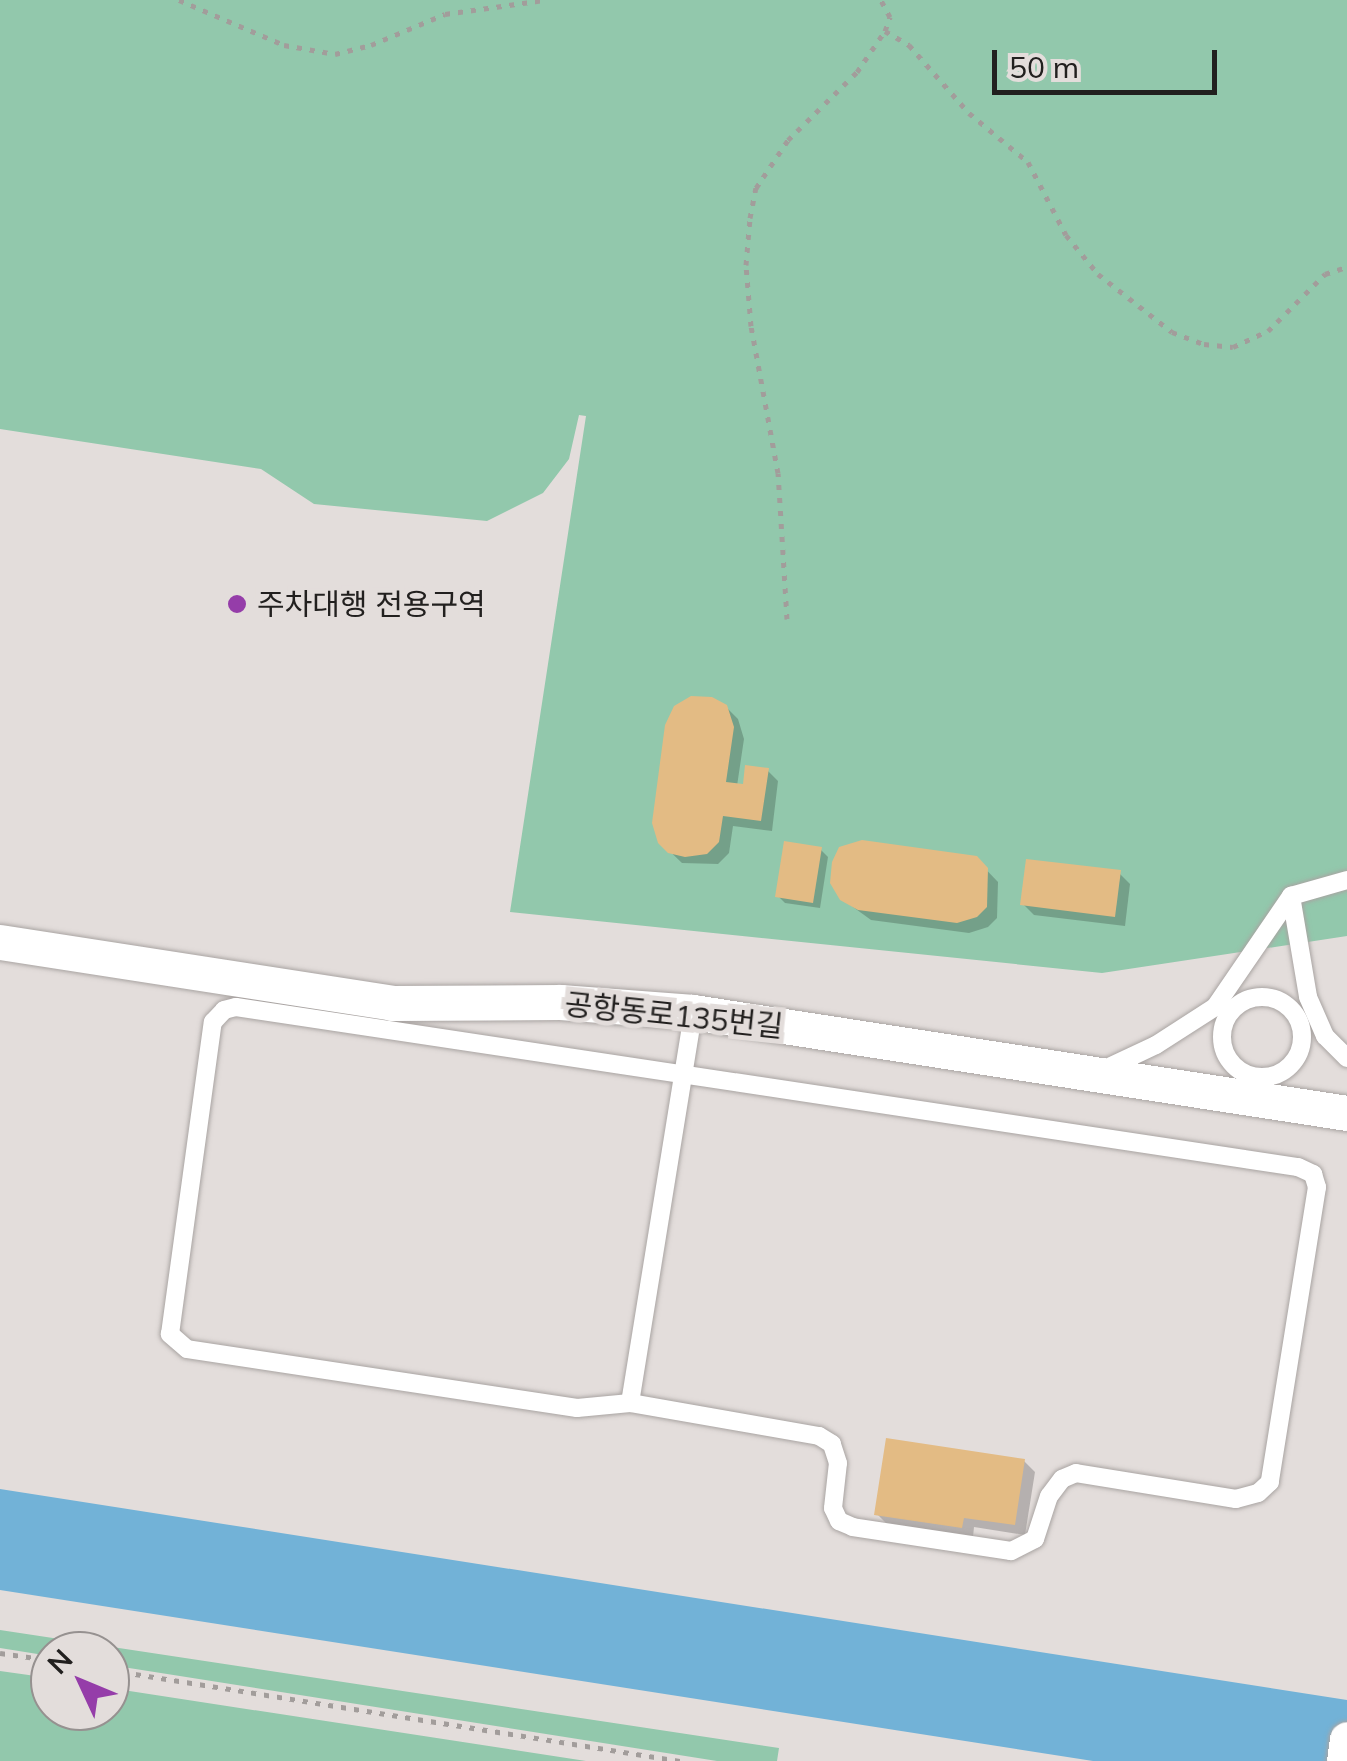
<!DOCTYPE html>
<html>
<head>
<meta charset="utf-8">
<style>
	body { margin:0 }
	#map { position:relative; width:1347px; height:1761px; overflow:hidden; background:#e3dddb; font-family:Mulish,"Noto Sans KR",sans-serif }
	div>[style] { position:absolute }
	.green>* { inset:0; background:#92c8ac }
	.water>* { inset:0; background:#72b2d7 }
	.shadow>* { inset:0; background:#0003 }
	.building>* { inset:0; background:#e3bb84 }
	.path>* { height:5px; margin-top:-2.5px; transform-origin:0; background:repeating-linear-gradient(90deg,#a29d9b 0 5px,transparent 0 13px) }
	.roads { filter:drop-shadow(0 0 2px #a9a4a2) drop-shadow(0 0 2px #a9a4a2) }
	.lane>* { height:18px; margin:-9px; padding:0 9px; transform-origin:9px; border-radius:9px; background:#fff }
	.lane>.ring { margin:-9px; padding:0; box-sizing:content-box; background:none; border:18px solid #fff; border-radius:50% }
	.street>* { height:35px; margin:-17.5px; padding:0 17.5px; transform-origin:17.5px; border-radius:17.5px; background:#fff }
	.dots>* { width:28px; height:28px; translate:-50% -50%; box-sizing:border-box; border:5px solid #e3dddb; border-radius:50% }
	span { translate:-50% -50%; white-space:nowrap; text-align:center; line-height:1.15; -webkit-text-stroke:10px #e3dddb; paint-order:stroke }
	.poi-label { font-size:30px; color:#22201f }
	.left { translate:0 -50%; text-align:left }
	.street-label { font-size:30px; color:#22201f }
	.north { position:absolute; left:30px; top:1631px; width:100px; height:100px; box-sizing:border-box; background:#e3dddb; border:2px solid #969190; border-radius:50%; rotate:314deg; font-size:28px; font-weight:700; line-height:40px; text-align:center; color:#22201f }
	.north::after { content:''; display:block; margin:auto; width:35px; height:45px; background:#953da9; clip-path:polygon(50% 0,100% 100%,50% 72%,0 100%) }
	.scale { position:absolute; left:992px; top:50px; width:225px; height:45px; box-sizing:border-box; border:5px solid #22201f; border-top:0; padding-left:12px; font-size:30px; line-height:35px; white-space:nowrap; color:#22201f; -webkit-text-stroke:8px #e3dddb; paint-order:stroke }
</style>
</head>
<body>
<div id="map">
	<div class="green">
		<div style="clip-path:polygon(0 0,1347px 0,1347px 936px,1102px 973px,510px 912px,586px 416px,579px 415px,569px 459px,543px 493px,487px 521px,314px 504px,261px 469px,0 429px)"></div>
		<div style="clip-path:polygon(0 1630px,779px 1748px,777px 1761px,717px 1761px,110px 1665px,110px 1651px,50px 1651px,50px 1656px,0 1648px)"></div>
		<div style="clip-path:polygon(0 1671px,50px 1678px,50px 1711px,110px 1711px,110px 1688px,586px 1761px,0 1761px)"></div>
	</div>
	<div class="water">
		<div style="clip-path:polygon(0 1489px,1347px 1700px,1347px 1761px,1093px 1761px,0 1590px)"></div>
	</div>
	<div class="shadow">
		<div style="clip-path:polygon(726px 707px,738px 719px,744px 739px,737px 786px,745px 787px,768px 771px,778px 781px,772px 831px,733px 826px,729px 853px,718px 864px,682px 863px,660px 842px)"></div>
		<div style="clip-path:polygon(821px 850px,828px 857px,820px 908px,785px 903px,778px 896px)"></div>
		<div style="clip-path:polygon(975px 858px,998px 882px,997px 918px,988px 927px,969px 933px,871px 920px,842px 899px)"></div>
		<div style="clip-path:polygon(1119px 873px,1130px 884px,1125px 926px,1034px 915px,1023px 904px)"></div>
		<div style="clip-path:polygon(1024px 1461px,1035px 1472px,1025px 1535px,974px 1527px,973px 1537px,888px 1525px,877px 1514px)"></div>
	</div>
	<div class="building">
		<div style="clip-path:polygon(691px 696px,712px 697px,727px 705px,734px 727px,726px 782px,743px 784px,745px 765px,769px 768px,761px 821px,723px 816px,719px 842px,707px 854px,685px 857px,668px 853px,658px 843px,652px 823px,665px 725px,674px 706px)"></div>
		<div style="clip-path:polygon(862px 840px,977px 856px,988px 868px,987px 907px,977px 917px,957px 923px,858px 910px,840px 900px,830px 883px,832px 862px,839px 847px)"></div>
		<div style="clip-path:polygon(784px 841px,822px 847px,813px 903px,775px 897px)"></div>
		<div style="clip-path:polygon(1026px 859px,1121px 870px,1115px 917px,1020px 905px)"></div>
		<div style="clip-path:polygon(886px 1438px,1025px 1459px,1015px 1525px,964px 1518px,962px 1528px,874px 1515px)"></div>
	</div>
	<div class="path">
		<div style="left:179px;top:0;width:114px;rotate:23.2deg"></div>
		<div style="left:284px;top:45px;width:52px;rotate:10deg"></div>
		<div style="left:335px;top:54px;width:37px;rotate:-14deg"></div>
		<div style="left:371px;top:45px;width:80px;rotate:-22.7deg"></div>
		<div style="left:445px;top:14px;width:100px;rotate:-8deg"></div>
		<div style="left:885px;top:31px;width:28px;rotate:30deg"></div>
		<div style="left:909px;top:45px;width:91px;rotate:48.6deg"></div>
		<div style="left:969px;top:113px;width:77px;rotate:39.7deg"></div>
		<div style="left:1028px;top:162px;width:82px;rotate:62.5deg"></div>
		<div style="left:1066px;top:235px;width:50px;rotate:50.6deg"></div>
		<div style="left:1098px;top:274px;width:94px;rotate:38.1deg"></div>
		<div style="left:1172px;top:332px;width:34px;rotate:21deg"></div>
		<div style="left:1204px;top:344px;width:29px;rotate:6deg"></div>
		<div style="left:1233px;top:347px;width:38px;rotate:-25deg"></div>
		<div style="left:1268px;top:331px;width:81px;rotate:-45deg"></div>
		<div style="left:1325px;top:274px;width:23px;rotate:-18deg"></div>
		<div style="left:787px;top:619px;width:146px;rotate:-93.5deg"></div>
		<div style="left:778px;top:473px;width:149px;rotate:-100.4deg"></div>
		<div style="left:751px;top:326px;width:61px;rotate:-94.7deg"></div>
		<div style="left:746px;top:265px;width:47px;rotate:-85.1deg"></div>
		<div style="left:750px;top:218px;width:31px;rotate:-79deg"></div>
		<div style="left:756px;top:188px;width:58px;rotate:-56.3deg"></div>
		<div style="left:788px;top:140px;width:97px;rotate:-44.6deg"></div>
		<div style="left:857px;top:72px;width:50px;rotate:-55.7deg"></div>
		<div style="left:885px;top:31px;width:15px;rotate:-70deg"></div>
		<div style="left:890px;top:17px;width:19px;rotate:-118deg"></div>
		<div style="left:0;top:1653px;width:50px;rotate:8deg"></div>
		<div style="left:110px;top:1670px;width:577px;rotate:9.07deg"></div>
	</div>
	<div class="roads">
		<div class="lane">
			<div style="left:1291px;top:896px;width:102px;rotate:80.4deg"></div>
			<div style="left:1308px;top:997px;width:43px;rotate:66.4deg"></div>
			<div style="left:1325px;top:1036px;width:31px;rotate:45deg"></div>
			<div class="ring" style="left:1222px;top:997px;width:62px;height:62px"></div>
			<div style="left:236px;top:1007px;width:1074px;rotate:8.57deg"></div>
			<div style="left:1298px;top:1167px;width:17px;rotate:25deg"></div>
			<div style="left:1313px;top:1174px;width:14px;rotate:73deg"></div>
			<div style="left:1317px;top:1187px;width:299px;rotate:99.1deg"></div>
			<div style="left:1270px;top:1482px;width:16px;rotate:137deg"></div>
			<div style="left:1258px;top:1493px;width:23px;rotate:165deg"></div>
			<div style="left:1236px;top:1499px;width:162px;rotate:-170.8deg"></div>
			<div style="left:1076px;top:1473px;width:15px;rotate:157deg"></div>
			<div style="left:1062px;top:1479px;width:21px;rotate:127deg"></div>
			<div style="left:1049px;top:1496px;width:45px;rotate:108deg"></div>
			<div style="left:1035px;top:1539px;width:27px;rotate:153deg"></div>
			<div style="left:1011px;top:1551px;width:160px;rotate:-171.4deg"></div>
			<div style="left:853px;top:1527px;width:15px;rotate:-157deg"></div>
			<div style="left:839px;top:1521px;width:14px;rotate:-115deg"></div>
			<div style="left:833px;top:1508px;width:45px;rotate:-83.7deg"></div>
			<div style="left:838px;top:1463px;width:20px;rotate:-108deg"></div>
			<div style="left:832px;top:1444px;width:15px;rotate:-148deg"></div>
			<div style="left:819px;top:1436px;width:192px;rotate:-170.1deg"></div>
			<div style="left:630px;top:1403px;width:53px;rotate:174.6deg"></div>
			<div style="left:577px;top:1408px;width:394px;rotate:-171.4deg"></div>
			<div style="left:187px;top:1349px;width:23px;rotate:-139deg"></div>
			<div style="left:170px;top:1334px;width:315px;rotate:-82.2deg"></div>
			<div style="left:213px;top:1022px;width:16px;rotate:-47deg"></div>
			<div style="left:224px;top:1010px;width:12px;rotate:-14deg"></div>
			<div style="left:1105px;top:1069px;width:56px;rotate:-25.2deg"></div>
			<div style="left:1156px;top:1045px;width:70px;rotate:-32.8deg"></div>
			<div style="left:1215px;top:1007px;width:135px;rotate:-55.6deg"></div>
			<div style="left:1291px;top:896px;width:58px;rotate:-15.9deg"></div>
			<div style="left:630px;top:1403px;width:396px;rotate:-80.8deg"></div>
		</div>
		<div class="street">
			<div style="left:0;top:942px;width:397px;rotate:8.8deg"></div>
			<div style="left:392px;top:1003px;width:169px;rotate:-0.3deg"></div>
			<div style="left:561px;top:1002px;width:132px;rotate:4.3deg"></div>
			<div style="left:693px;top:1012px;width:662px;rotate:8.78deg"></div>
			<div style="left:1344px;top:1761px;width:22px;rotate:-82deg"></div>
		</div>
	</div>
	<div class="dots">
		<div style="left:237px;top:604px;background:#953da9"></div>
	</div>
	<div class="poi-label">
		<span class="left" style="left:257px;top:604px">주차대행 전용구역</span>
	</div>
	<div class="street-label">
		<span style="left:674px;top:1015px;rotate:6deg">공항동로135번길</span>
	</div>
	<div class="north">N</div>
	<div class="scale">50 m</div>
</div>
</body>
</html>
